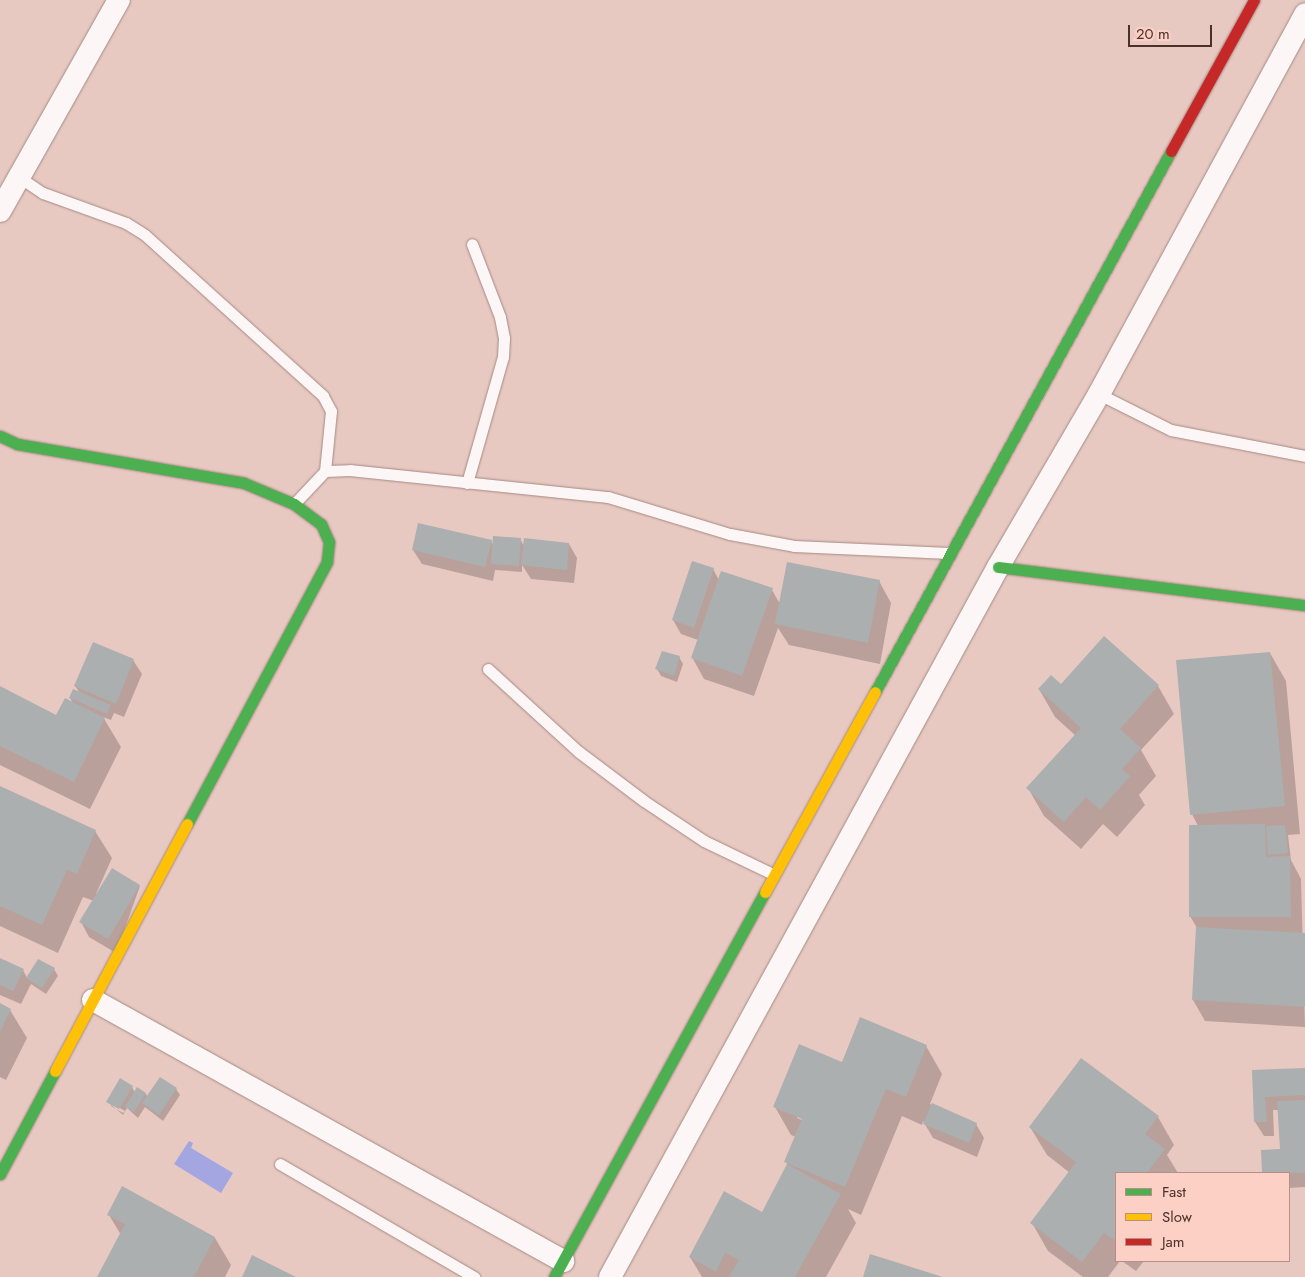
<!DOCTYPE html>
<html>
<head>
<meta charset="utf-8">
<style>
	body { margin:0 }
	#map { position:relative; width:1305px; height:1277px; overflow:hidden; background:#e8c9c1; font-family:Jost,sans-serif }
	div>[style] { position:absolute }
	.water>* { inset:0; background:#a3a6e1 }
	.shadow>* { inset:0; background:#0003 }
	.building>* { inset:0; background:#acafaf }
	.roads { filter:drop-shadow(0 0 1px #a48a84) drop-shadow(0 0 1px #a48a84) }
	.lane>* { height:11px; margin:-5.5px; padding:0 5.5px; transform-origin:5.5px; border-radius:5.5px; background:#fcf7f6 }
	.street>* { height:22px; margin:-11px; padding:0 11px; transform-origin:11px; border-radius:11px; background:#fcf7f6 }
	.fast>* { height:11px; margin:-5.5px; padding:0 5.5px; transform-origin:5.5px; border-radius:5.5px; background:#4caf50 }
	.slow>* { height:11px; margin:-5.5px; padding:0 5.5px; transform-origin:5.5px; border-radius:5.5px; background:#ffc107 }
	.jam>* { height:11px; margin:-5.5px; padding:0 5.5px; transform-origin:5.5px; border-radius:5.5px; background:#c62828 }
	span { translate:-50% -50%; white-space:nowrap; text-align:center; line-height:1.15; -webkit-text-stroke:4px #fcd0c5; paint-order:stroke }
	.legend { position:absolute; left:1115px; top:1172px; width:175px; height:90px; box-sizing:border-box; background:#fcd0c5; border:1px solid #b69087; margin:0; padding:6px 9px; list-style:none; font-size:15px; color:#4c3029 }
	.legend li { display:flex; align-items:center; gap:10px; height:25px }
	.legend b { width:25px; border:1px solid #b69087 }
	.scale { position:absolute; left:1128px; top:25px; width:84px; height:22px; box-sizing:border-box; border:2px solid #4c3029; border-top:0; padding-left:6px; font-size:15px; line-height:18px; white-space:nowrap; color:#4c3029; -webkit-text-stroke:4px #fcd0c5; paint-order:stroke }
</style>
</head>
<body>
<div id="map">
	<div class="water">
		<div style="clip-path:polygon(189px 1141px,193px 1143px,191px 1148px,233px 1173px,221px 1193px,174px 1164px)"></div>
	</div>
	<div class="shadow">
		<div style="clip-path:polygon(520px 539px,524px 546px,569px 544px,577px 558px,574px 583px,531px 579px,522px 565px,522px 572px,495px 570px,493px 581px,422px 564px,413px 550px,491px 541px,493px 545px)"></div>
		<div style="clip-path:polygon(713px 569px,719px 580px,772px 590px,780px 604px,879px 581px,891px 603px,880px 664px,789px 645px,778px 628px,754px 696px,704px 679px,692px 657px,698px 640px,681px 634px,673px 620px)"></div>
		<div style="clip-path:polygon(1270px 653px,1286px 681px,1300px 834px,1288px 835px,1291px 860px,1301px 879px,1305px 1027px,1205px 1021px,1193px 1000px,1197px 928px,1190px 916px,1198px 826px,1192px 814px)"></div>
		<div style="clip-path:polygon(679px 657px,683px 664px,677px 682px,661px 676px,657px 669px)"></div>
		<div style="clip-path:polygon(133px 660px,142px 674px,124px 717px,114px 713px,111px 720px,103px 717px,121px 747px,90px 809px,0 765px,0 688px,57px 716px,73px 703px,70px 698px,80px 693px,75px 686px)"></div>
		<div style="clip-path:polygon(1061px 686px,1158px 686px,1174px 714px,1141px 750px,1156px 776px,1139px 795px,1145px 805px,1117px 837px,1103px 824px,1081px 849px,1044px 816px,1028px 788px,1075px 735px,1055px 717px,1039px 689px)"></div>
		<div style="clip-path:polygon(0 788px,95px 831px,112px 858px,96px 894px,140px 886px,116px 953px,89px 937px,81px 922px,94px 901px,83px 897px,58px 953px,0 926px)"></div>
		<div style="clip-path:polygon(0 959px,23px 970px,27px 978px,54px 969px,58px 976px,46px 994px,31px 984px,21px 1004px,0 995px)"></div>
		<div style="clip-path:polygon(0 1005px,10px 1010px,27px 1038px,6px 1080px,0 1077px)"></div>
		<div style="clip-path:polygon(evenodd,926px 1046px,942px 1074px,930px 1104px,976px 1124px,984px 1138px,977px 1157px,933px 1138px,923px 1121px,922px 1125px,902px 1116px,861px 1215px,848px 1209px,856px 1223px,826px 1277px,702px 1277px,690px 1257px,762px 1213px,788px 1166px,786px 1162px,796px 1137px,791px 1135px,775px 1107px,843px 1064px,926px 1046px,797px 1115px,807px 1122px,797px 1118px,797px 1115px)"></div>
		<div style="clip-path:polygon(1305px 1069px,1305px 1187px,1289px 1188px,1289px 1173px,1263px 1173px,1262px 1151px,1281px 1150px,1279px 1110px,1273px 1110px,1274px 1136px,1264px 1136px,1255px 1122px,1253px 1071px)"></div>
		<div style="clip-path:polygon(evenodd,132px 1087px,135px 1093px,145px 1093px,148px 1097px,176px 1089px,180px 1095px,163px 1121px,145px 1107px,138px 1118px,127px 1108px,123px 1115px,108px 1102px,132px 1087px,111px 1103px,125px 1111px,123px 1113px,111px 1106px,111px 1103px)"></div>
		<div style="clip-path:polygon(1158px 1117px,1174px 1145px,1167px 1155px,1178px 1173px,1116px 1173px,1116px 1261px,1120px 1261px,1108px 1277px,1083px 1277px,1048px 1251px,1032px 1223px,1070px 1173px,1047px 1155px,1030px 1127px)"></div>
		<div style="clip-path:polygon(109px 1215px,215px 1238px,231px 1265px,225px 1277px,98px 1277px,121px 1235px)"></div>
		<div style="clip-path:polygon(1122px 1261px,1144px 1261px,1136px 1271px)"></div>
	</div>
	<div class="building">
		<div style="clip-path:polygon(418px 523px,492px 540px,485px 567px,412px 550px)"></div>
		<div style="clip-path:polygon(493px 536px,521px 538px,519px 566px,491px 564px)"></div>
		<div style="clip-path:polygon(524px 538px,569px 543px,567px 570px,521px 565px)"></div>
		<div style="clip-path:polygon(692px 561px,714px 568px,694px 628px,672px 620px)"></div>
		<div style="clip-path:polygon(787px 562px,880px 580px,868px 643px,775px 624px)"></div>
		<div style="clip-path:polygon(721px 571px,773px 588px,742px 676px,691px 658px)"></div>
		<div style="clip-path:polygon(1104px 636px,1159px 685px,1120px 729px,1141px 748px,1122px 769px,1130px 776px,1100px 810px,1086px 797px,1064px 822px,1026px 788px,1081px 728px,1038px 689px,1051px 675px,1061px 684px)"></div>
		<div style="clip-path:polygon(93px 642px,134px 659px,116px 704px,74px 686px)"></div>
		<div style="clip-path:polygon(662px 651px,680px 656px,674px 676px,655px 669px)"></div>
		<div style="clip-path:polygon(1270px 652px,1285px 806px,1190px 815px,1176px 660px)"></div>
		<div style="clip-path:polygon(0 686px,56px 715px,65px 698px,105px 718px,74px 782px,0 746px)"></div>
		<div style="clip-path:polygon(73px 689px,111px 705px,107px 714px,69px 698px)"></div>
		<div style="clip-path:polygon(0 786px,96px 830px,77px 874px,67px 870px,42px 925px,0 906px)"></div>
		<div style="clip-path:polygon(1265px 824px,1266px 857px,1290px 856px,1291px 917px,1189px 917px,1189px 825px)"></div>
		<div style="clip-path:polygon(1285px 825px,1288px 853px,1268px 855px,1266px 826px)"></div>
		<div style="clip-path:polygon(112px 868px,140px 885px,108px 939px,79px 922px)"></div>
		<div style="clip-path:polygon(1196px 927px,1305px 933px,1305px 1007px,1192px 1000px)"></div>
		<div style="clip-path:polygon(0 958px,24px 969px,13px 991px,0 985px)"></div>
		<div style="clip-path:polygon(38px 959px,55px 968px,42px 988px,26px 978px)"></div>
		<div style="clip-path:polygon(0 1003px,11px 1009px,0 1032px)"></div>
		<div style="clip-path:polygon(860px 1017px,927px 1045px,906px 1097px,886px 1089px,845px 1187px,784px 1162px,802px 1119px,773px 1107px,799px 1044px,842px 1062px)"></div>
		<div style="clip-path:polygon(1081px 1058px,1159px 1116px,1145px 1134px,1165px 1149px,1147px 1173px,1116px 1173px,1116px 1241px,1104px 1233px,1082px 1262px,1030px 1223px,1076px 1162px,1029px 1127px)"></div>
		<div style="clip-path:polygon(1305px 1068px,1305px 1095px,1265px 1097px,1267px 1122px,1254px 1122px,1252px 1070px)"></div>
		<div style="clip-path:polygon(160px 1077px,177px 1088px,159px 1115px,142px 1103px)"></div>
		<div style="clip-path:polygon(120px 1078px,133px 1086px,119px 1109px,106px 1102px)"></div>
		<div style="clip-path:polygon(137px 1087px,146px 1093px,134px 1112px,125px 1107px)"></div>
		<div style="clip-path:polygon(1305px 1100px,1305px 1173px,1262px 1173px,1261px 1150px,1280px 1149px,1277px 1101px)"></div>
		<div style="clip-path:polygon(932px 1103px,977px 1123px,969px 1143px,923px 1124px)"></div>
		<div style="clip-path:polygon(787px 1164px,841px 1194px,795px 1277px,729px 1277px,739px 1260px,725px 1253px,716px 1272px,689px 1257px,724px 1191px,762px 1212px)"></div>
		<div style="clip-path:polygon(122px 1186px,215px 1237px,194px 1277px,97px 1277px,125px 1224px,107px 1215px)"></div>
		<div style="clip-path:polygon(870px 1254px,943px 1277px,863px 1277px)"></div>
		<div style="clip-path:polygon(252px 1255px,296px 1277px,242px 1277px)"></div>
	</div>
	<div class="roads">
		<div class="lane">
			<div style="left:19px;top:177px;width:29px;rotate:34deg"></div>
			<div style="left:43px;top:193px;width:88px;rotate:19.9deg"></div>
			<div style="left:126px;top:223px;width:22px;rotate:32deg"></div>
			<div style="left:145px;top:235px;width:240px;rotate:42.1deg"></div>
			<div style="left:323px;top:396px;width:17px;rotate:62deg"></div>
			<div style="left:331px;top:411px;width:60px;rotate:95.7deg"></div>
			<div style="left:1099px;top:394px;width:80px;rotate:26.6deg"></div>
			<div style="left:1171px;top:430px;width:136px;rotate:11deg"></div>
			<div style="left:467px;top:483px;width:131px;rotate:-74.1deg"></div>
			<div style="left:503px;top:357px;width:19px;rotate:-87deg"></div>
			<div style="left:504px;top:338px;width:21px;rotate:-101deg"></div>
			<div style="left:500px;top:317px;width:78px;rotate:-111deg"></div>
			<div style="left:294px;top:504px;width:45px;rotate:-46.8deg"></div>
			<div style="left:325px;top:471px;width:25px;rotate:-2deg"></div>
			<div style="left:350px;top:470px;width:259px;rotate:6deg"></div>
			<div style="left:608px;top:497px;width:127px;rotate:16.9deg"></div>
			<div style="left:730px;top:534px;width:65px;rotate:10.6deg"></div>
			<div style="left:794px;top:546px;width:155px;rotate:2.6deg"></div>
			<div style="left:488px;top:669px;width:123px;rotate:42.4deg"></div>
			<div style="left:579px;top:752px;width:81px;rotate:37deg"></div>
			<div style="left:644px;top:801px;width:72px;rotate:33.7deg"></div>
			<div style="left:704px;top:841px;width:76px;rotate:25.6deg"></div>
			<div style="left:280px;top:1164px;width:225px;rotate:30.2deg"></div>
		</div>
		<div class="street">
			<div style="left:0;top:211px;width:242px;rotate:-60.6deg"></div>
			<div style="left:93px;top:1000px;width:538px;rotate:29.04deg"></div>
			<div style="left:610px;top:1277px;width:809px;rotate:-61.34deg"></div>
			<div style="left:998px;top:567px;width:200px;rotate:-59.7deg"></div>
			<div style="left:1099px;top:394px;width:432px;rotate:-61.5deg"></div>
		</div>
		<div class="fast">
			<div style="left:0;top:436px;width:19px;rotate:25deg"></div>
			<div style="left:17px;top:444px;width:230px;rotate:9.7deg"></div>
			<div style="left:244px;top:483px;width:54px;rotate:22.8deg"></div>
			<div style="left:294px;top:504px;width:34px;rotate:37deg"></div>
			<div style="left:321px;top:524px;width:20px;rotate:66deg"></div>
			<div style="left:329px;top:542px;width:20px;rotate:96deg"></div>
			<div style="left:327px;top:562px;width:297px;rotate:118.1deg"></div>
			<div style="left:998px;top:567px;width:309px;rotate:7.1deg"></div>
			<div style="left:875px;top:692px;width:617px;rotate:-61.32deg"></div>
			<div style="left:0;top:1174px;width:117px;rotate:-61.9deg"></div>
			<div style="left:554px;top:1277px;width:439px;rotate:-61.3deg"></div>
		</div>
		<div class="slow">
			<div style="left:765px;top:892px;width:228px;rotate:-61.2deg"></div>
			<div style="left:55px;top:1071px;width:280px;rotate:-61.9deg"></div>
		</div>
		<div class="jam">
			<div style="left:1171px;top:151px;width:172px;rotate:-61.2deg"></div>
		</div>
	</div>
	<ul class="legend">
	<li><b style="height:6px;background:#4caf50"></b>Fast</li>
	<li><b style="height:6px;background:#ffc107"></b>Slow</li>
	<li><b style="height:6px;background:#c62828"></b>Jam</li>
	</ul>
	<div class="scale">20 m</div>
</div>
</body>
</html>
